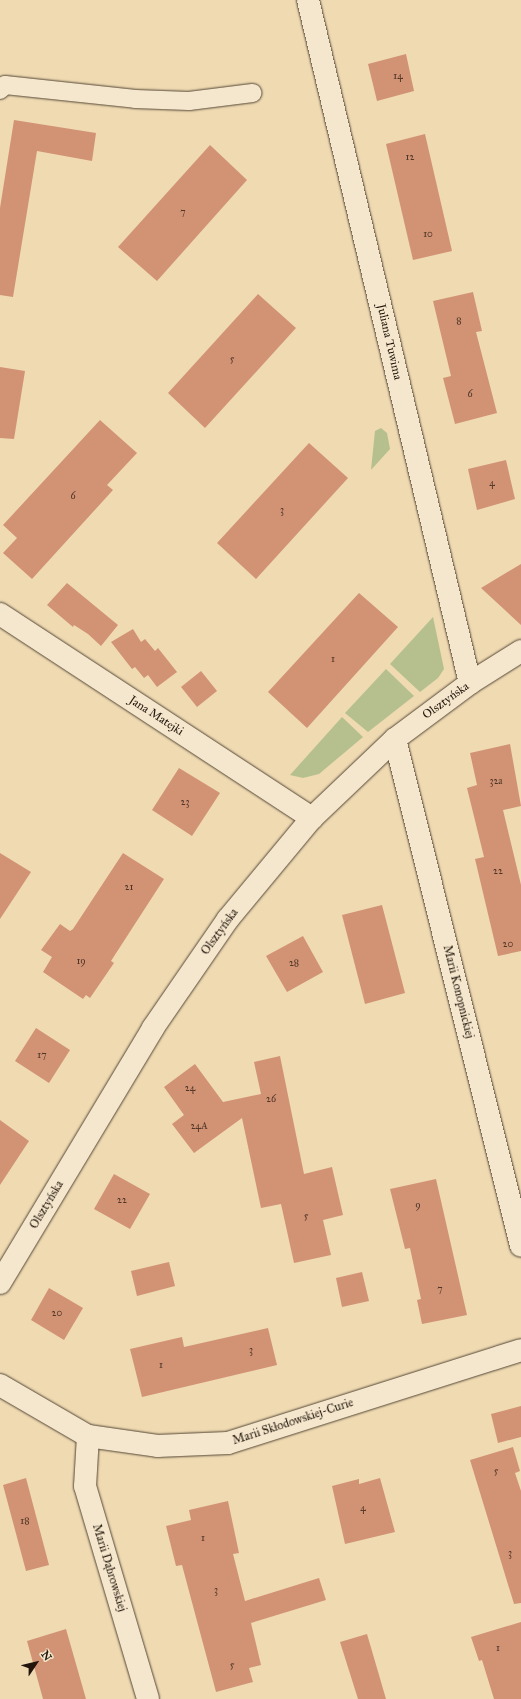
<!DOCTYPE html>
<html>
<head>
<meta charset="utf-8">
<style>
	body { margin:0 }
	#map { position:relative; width:521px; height:1699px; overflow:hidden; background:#efdab2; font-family:"IM FELL Great Primer",serif }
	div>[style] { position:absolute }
	.green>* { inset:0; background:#b6c08f }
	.building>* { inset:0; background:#d29375 }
	.roads { filter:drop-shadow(0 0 1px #554736) drop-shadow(0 0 1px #554736) }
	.lane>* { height:18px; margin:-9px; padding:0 9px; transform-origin:9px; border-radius:9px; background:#f5e7cd }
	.street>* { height:22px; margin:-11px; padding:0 11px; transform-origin:11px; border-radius:11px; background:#f5e7cd }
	span { translate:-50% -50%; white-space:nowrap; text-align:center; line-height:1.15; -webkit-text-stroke:3px #f5e7cd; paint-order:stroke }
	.number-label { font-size:10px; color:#4e3526 }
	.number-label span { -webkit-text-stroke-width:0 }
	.street-label { font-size:12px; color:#22160c }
	.north { position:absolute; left:16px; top:1643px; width:40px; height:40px; -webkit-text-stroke:3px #f5e7cd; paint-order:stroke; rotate:55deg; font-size:11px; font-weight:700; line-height:16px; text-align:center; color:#22160c }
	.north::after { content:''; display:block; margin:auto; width:14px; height:18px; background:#22160c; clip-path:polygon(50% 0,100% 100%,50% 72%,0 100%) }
</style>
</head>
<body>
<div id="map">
	<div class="green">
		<div style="clip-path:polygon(381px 428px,387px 433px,390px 449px,371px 470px,375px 431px)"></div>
		<div style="clip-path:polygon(433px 617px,444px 669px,438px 678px,420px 692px,390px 664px)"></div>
		<div style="clip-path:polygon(386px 669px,414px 696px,368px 732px,345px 713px)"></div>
		<div style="clip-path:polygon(342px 717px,363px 737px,319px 774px,303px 778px,290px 775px)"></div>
	</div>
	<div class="building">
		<div style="clip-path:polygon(406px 54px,414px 91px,377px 101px,368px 64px)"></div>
		<div style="clip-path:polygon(14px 120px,96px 133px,92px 161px,37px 151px,13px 297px,0 295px,0 208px)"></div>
		<div style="clip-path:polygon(425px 134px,452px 251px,413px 260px,386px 144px)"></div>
		<div style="clip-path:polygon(210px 145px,247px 180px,157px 281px,118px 247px)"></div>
		<div style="clip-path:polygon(473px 292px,482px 331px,476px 332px,497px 413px,455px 424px,443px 378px,451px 376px,433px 301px)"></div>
		<div style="clip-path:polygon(258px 294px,296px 328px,205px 428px,168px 393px)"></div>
		<div style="clip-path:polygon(0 367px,25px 371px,14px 439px,0 438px)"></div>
		<div style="clip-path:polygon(100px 420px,137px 453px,107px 485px,113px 490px,32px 579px,3px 553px,17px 538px,3px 525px)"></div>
		<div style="clip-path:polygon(309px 443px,348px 478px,256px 579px,217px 543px)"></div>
		<div style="clip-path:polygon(506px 460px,515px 499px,477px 510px,468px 469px)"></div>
		<div style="clip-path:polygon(521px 564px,521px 625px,481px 588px)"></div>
		<div style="clip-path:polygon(67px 583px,118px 625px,101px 646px,88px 634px,74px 625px,73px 627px,47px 605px)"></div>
		<div style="clip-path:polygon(359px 593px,398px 627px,307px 728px,268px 692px)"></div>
		<div style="clip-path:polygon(133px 629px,141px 642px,145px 639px,155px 651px,158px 648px,177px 672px,157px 687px,148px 675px,144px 678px,135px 667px,132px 669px,111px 642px)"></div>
		<div style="clip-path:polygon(201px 671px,217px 691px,197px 707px,181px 687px)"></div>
		<div style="clip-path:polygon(510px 744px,521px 806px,503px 810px,521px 885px,521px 951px,498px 956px,475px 859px,484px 857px,467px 788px,477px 785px,470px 753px)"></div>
		<div style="clip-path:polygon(179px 768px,220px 793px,192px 836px,152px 810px)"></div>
		<div style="clip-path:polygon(0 853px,31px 872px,0 919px)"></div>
		<div style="clip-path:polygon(123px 853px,164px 879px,111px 961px,114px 963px,90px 998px,86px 995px,83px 999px,43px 972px,52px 957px,41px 950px,60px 924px,70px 931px,73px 929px)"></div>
		<div style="clip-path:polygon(382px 905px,405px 993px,365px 1004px,342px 915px)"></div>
		<div style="clip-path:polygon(303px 936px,323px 972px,287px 992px,266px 956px)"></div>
		<div style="clip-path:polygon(36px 1028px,70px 1050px,49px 1083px,15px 1061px)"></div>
		<div style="clip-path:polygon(280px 1056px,304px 1174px,332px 1167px,343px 1215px,323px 1220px,331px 1255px,294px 1263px,281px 1204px,261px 1208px,242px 1118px,194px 1153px,172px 1124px,184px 1115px,164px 1087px,195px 1064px,223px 1102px,261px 1094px,254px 1062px)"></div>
		<div style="clip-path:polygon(0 1120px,29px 1141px,0 1185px)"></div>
		<div style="clip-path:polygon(114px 1174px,150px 1194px,130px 1229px,94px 1209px)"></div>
		<div style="clip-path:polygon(436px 1179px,467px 1315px,422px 1324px,417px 1300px,421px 1299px,410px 1248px,405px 1249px,390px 1189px)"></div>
		<div style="clip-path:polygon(169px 1262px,175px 1286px,137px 1296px,131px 1271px)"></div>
		<div style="clip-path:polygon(362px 1272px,369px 1301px,342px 1307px,336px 1278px)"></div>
		<div style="clip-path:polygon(49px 1288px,83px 1308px,64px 1340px,31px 1320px)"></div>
		<div style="clip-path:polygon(268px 1328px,277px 1365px,142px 1397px,130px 1349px,182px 1337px,184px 1347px)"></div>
		<div style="clip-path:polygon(521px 1406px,521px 1437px,498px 1443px,491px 1414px)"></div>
		<div style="clip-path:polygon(513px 1447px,520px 1471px,515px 1473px,521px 1491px,521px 1603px,514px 1604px,470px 1460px)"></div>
		<div style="clip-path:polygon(26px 1478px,49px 1565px,26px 1571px,3px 1485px)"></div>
		<div style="clip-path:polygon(380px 1478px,395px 1532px,345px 1544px,332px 1486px,359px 1479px,359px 1484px)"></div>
		<div style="clip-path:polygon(228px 1501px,239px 1553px,233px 1554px,245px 1601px,319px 1578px,326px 1600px,251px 1623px,261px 1665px,249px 1668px,253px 1682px,216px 1692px,182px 1565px,176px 1566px,166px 1526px,191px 1520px,189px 1510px)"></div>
		<div style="clip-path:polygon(521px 1622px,521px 1699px,494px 1699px,482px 1660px,479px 1661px,471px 1637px)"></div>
		<div style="clip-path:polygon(66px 1629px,86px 1699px,43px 1699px,27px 1641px)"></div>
		<div style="clip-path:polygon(367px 1634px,379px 1675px,386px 1699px,358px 1699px,340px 1642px)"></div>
	</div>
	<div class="roads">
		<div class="lane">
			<div style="left:0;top:90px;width:7px;rotate:-45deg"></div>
			<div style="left:5px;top:85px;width:131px;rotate:6.1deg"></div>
			<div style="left:135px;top:99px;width:54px;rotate:2.1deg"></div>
			<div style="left:189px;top:101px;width:64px;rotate:-7.2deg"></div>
		</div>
		<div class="street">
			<div style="left:308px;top:0;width:702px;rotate:76.66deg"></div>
			<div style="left:0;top:614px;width:373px;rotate:33.2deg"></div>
			<div style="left:395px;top:739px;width:522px;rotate:76.04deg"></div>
			<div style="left:0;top:1283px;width:297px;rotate:-59deg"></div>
			<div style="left:153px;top:1028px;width:132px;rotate:-55.5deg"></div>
			<div style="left:228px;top:919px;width:131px;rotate:-50.3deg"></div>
			<div style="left:312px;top:818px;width:115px;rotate:-43.6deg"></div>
			<div style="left:395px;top:739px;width:94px;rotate:-36.7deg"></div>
			<div style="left:470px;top:683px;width:60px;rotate:-32.1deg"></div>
			<div style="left:0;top:1385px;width:102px;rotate:30.1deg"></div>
			<div style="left:88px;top:1436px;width:70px;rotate:8.2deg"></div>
			<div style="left:157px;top:1446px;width:71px;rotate:-2.4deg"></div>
			<div style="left:228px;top:1443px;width:307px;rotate:-17.6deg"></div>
			<div style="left:88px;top:1436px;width:50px;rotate:93.4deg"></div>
			<div style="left:85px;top:1486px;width:222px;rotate:73.5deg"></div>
		</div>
	</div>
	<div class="number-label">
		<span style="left:398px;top:77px">14</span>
		<span style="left:410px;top:158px">12</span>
		<span style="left:183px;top:213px">7</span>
		<span style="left:428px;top:235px">10</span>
		<span style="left:459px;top:322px">8</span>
		<span style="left:232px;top:360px">5</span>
		<span style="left:470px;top:395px">6</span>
		<span style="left:492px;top:484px">4</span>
		<span style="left:73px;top:497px">6</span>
		<span style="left:282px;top:511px">3</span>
		<span style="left:333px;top:660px">1</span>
		<span style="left:496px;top:782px">32a</span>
		<span style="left:185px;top:803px">23</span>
		<span style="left:498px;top:872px">22</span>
		<span style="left:129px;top:888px">21</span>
		<span style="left:508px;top:945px">20</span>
		<span style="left:81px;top:962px">19</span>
		<span style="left:294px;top:964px">28</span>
		<span style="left:42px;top:1056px">17</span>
		<span style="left:190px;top:1089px">24</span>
		<span style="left:271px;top:1100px">26</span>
		<span style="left:199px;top:1127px">24A</span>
		<span style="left:122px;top:1201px">22</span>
		<span style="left:418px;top:1206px">9</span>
		<span style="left:306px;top:1217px">5</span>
		<span style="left:440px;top:1290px">7</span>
		<span style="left:57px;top:1314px">20</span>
		<span style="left:251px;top:1351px">3</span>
		<span style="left:161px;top:1366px">1</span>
		<span style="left:496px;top:1472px">5</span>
		<span style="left:363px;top:1509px">4</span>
		<span style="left:25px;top:1522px">18</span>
		<span style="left:203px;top:1539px">1</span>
		<span style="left:510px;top:1554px">3</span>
		<span style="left:216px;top:1591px">3</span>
		<span style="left:498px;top:1649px">1</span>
		<span style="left:232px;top:1666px">5</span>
	</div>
	<div class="street-label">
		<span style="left:389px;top:342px;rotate:77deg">Juliana Tuwima</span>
		<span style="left:446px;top:701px;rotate:-36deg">Olsztyńska</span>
		<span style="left:156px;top:716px;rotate:33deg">Jana Matejki</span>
		<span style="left:220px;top:932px;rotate:-54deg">Olsztyńska</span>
		<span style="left:458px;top:992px;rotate:76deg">Marii Konopnickiej</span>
		<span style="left:47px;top:1205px;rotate:-59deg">Olsztyńska</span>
		<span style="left:293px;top:1422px;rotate:-18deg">Marii Skłodowskiej-Curie</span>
		<span style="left:109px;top:1568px;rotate:73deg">Marii Dąbrowskiej</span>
	</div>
	<div class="north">N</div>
</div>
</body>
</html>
